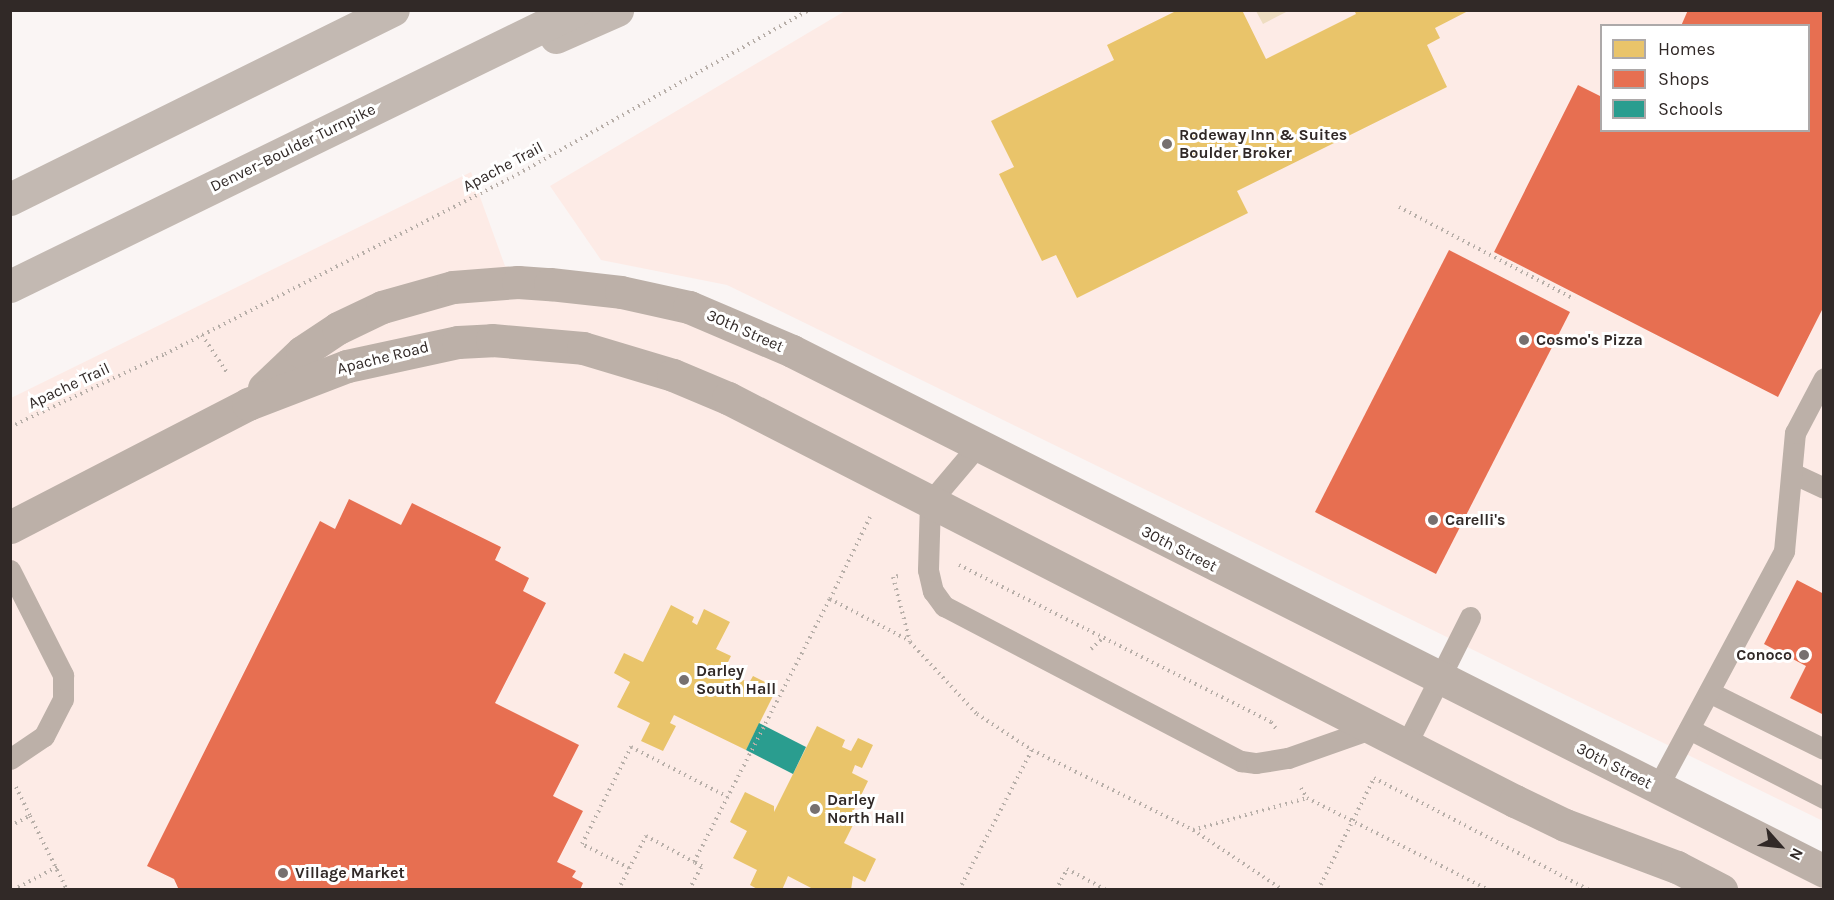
<!DOCTYPE html>
<html>
<head>
<meta charset="utf-8">
<style>
	body { margin:0 }
	#map { position:relative; width:1834px; height:900px; overflow:hidden; background:#faf5f4; font-family:Karla,sans-serif }
	div>[style] { position:absolute }
	.built>* { inset:0; background:#fdebe6 }
	.green>* { inset:0; background:#eeddc1 }
	.homes>* { inset:0; background:#e9c46a }
	.shops>* { inset:0; background:#e76f51 }
	.schools>* { inset:0; background:#2a9d8f }
	.path>* { height:4px; margin-top:-2px; transform-origin:0; background:repeating-linear-gradient(90deg,#b8afa9 0 1.5px,transparent 0 6px) }
	.service>* { height:21px; margin:-10.5px; padding:0 10.5px; transform-origin:10.5px; border-radius:10.5px; background:#bcb0a8 }
	.minor>* { height:33px; margin:-16.5px; padding:0 16.5px; transform-origin:16.5px; border-radius:16.5px; background:#bcb0a8 }
	.motorway>* { height:33px; margin:-16.5px; padding:0 16.5px; transform-origin:16.5px; border-radius:16.5px; background:#c3b9b2 }
	.dots>* { width:16px; height:16px; translate:-50% -50%; box-sizing:border-box; border:3px solid #fff; border-radius:50% }
	span { translate:-50% -50%; white-space:nowrap; text-align:center; line-height:1.15; -webkit-text-stroke:6px #fff; paint-order:stroke }
	.poi-label { font-size:16px; color:#312927; font-weight:700 }
	.left { translate:0 -50%; text-align:left }
	.right { translate:-100% -50%; text-align:right }
	.street-label { font-size:16px; color:#312927 }
	.frame { position:absolute; inset:0; border:12px solid #312927; pointer-events:none }
	.legend { position:absolute; left:1600px; top:24px; width:210px; height:108px; box-sizing:border-box; background:#fff; border:2px solid #ada9a9; margin:0; padding:8px 10px; list-style:none; font-size:18px; color:#312927 }
	.legend li { display:flex; align-items:center; gap:12px; height:30px }
	.legend b { width:30px; border:2px solid #ada9a9 }
	.north { position:absolute; left:1750px; top:816px; width:60px; height:60px; -webkit-text-stroke:4px #fff; paint-order:stroke; rotate:117deg; font-size:16px; font-weight:700; line-height:24px; text-align:center; color:#312927 }
	.north::after { content:''; display:block; margin:auto; width:21px; height:27px; background:#312927; clip-path:polygon(50% 0,100% 100%,50% 72%,0 100%) }
</style>
</head>
<body>
<div id="map">
	<div class="built">
		<div style="clip-path:polygon(evenodd,845px 11px,1823px 11px,1823px 821px,727px 285px,601px 260px,550px 186px,845px 11px,1602px 26px,1808px 26px,1808px 130px,1602px 130px,1602px 26px)"></div>
		<div style="clip-path:polygon(471px 172px,505px 266px,715px 307px,1824px 860px,1823px 890px,11px 890px,11px 398px)"></div>
	</div>
	<div class="green">
		<div style="clip-path:polygon(1256px 11px,1288px 11px,1263px 24px)"></div>
	</div>
	<div class="homes">
		<div style="clip-path:polygon(1178px 10px,1242px 10px,1266px 59px,1356px 14px,1354px 10px,1470px 10px,1435px 28px,1440px 38px,1427px 45px,1447px 87px,1237px 191px,1248px 213px,1077px 298px,1056px 255px,1042px 261px,999px 174px,1014px 167px,991px 121px,1114px 60px,1107px 45px)"></div>
		<div style="clip-path:polygon(671px 605px,694px 617px,692px 622px,697px 625px,704px 609px,730px 622px,716px 649px,731px 656px,727px 664px,742px 672px,739px 678px,749px 683px,753px 676px,777px 688px,746px 750px,674px 715px,670px 723px,676px 726px,663px 751px,641px 741px,650px 723px,617px 707px,630px 682px,614px 673px,624px 653px,643px 662px)"></div>
		<div style="clip-path:polygon(817px 726px,845px 740px,842px 747px,851px 751px,858px 738px,873px 745px,862px 768px,855px 765px,852px 773px,868px 781px,850px 818px,855px 821px,844px 843px,876px 859px,865px 882px,853px 876px,851px 890px,815px 890px,788px 876px,782px 890px,759px 890px,750px 885px,757px 870px,733px 858px,747px 831px,730px 822px,745px 792px,774px 806px,774px 812px)"></div>
	</div>
	<div class="shops">
		<div style="clip-path:polygon(1688px 10px,1824px 10px,1824px 306px,1778px 397px,1494px 252px,1578px 85px,1602px 97px,1602px 130px,1808px 130px,1808px 26px,1681px 26px)"></div>
		<div style="clip-path:polygon(1449px 250px,1570px 312px,1436px 574px,1315px 512px)"></div>
		<div style="clip-path:polygon(349px 499px,401px 525px,412px 503px,501px 547px,495px 560px,529px 578px,523px 591px,546px 603px,495px 703px,579px 745px,553px 796px,583px 811px,557px 862px,576px 871px,572px 877px,583px 883px,580px 890px,179px 890px,174px 879px,147px 866px,320px 521px,335px 529px)"></div>
		<div style="clip-path:polygon(1797px 580px,1824px 594px,1824px 715px,1790px 698px,1806px 666px,1764px 644px)"></div>
	</div>
	<div class="schools">
		<div style="clip-path:polygon(759px 723px,806px 747px,793px 774px,746px 750px)"></div>
	</div>
	<div class="path">
		<div style="left:1399px;top:207px;width:198px;rotate:27.7deg"></div>
		<div style="left:202px;top:335px;width:47px;rotate:56.3deg"></div>
		<div style="left:10px;top:427px;width:171px;rotate:-25.2deg"></div>
		<div style="left:165px;top:354px;width:396px;rotate:-27deg"></div>
		<div style="left:518px;top:174px;width:334px;rotate:-29.4deg"></div>
		<div style="left:870px;top:517px;width:91px;rotate:116deg"></div>
		<div style="left:830px;top:599px;width:90px;rotate:27.7deg"></div>
		<div style="left:959px;top:565px;width:349px;rotate:26.7deg"></div>
		<div style="left:1271px;top:722px;width:10px;rotate:53deg"></div>
		<div style="left:898px;top:576px;width:5px;rotate:169deg"></div>
		<div style="left:893px;top:577px;width:67px;rotate:75.3deg"></div>
		<div style="left:910px;top:642px;width:98px;rotate:47.1deg"></div>
		<div style="left:977px;top:714px;width:66px;rotate:33.2deg"></div>
		<div style="left:1091px;top:649px;width:16px;rotate:-43deg"></div>
		<div style="left:16px;top:787px;width:32px;rotate:64deg"></div>
		<div style="left:1301px;top:788px;width:12px;rotate:59deg"></div>
		<div style="left:1307px;top:798px;width:204px;rotate:26.8deg"></div>
		<div style="left:10px;top:826px;width:22px;rotate:-27deg"></div>
		<div style="left:30px;top:816px;width:83px;rotate:63.4deg"></div>
		<div style="left:1193px;top:830px;width:108px;rotate:33.7deg"></div>
		<div style="left:629px;top:868px;width:53px;rotate:-152.9deg"></div>
		<div style="left:582px;top:844px;width:109px;rotate:-63.2deg"></div>
		<div style="left:631px;top:747px;width:109px;rotate:27.3deg"></div>
		<div style="left:13px;top:890px;width:50px;rotate:-27.6deg"></div>
		<div style="left:618px;top:890px;width:61px;rotate:-62.6deg"></div>
		<div style="left:646px;top:836px;width:55px;rotate:28.4deg"></div>
		<div style="left:689px;top:890px;width:27px;rotate:-62deg"></div>
		<div style="left:702px;top:866px;width:9px;rotate:-153deg"></div>
		<div style="left:694px;top:862px;width:296px;rotate:-62.7deg"></div>
		<div style="left:959px;top:890px;width:158px;rotate:-62.5deg"></div>
		<div style="left:1032px;top:750px;width:180px;rotate:26.4deg"></div>
		<div style="left:1193px;top:830px;width:118px;rotate:-15.7deg"></div>
		<div style="left:1056px;top:890px;width:24px;rotate:-62deg"></div>
		<div style="left:1067px;top:869px;width:44px;rotate:28.3deg"></div>
		<div style="left:1318px;top:890px;width:125px;rotate:-63.4deg"></div>
		<div style="left:1374px;top:778px;width:242px;rotate:27.5deg"></div>
	</div>
	<div class="service">
		<div style="left:979px;top:444px;width:76px;rotate:130.2deg"></div>
		<div style="left:930px;top:502px;width:68px;rotate:91.7deg"></div>
		<div style="left:928px;top:570px;width:22px;rotate:77deg"></div>
		<div style="left:933px;top:591px;width:19px;rotate:54deg"></div>
		<div style="left:944px;top:606px;width:335px;rotate:27.6deg"></div>
		<div style="left:1241px;top:761px;width:15px;rotate:8deg"></div>
		<div style="left:1256px;top:763px;width:32px;rotate:-9deg"></div>
		<div style="left:1288px;top:758px;width:93px;rotate:-19.4deg"></div>
		<div style="left:1792px;top:473px;width:35px;rotate:25deg"></div>
		<div style="left:10px;top:570px;width:118px;rotate:63.2deg"></div>
		<div style="left:63px;top:675px;width:24px;rotate:90deg"></div>
		<div style="left:63px;top:699px;width:42px;rotate:117.2deg"></div>
		<div style="left:44px;top:736px;width:41px;rotate:145.9deg"></div>
		<div style="left:1709px;top:692px;width:128px;rotate:26.4deg"></div>
		<div style="left:1689px;top:729px;width:152px;rotate:27.1deg"></div>
		<div style="left:1407px;top:743px;width:141px;rotate:-63.4deg"></div>
		<div style="left:1657px;top:788px;width:269px;rotate:-61.8deg"></div>
		<div style="left:1784px;top:551px;width:119px;rotate:-84.7deg"></div>
		<div style="left:1795px;top:433px;width:62px;rotate:-62.2deg"></div>
	</div>
	<div class="minor">
		<div style="left:264px;top:388px;width:52px;rotate:-43.5deg"></div>
		<div style="left:302px;top:352px;width:43px;rotate:-33.7deg"></div>
		<div style="left:338px;top:328px;width:49px;rotate:-25.5deg"></div>
		<div style="left:382px;top:307px;width:74px;rotate:-15.7deg"></div>
		<div style="left:453px;top:287px;width:65px;rotate:-4.4deg"></div>
		<div style="left:518px;top:282px;width:32px;rotate:4deg"></div>
		<div style="left:550px;top:284px;width:71px;rotate:6.4deg"></div>
		<div style="left:621px;top:292px;width:70px;rotate:12.4deg"></div>
		<div style="left:689px;top:307px;width:112px;rotate:23.1deg"></div>
		<div style="left:792px;top:351px;width:1156px;rotate:26.74deg"></div>
		<div style="left:10px;top:527px;width:268px;rotate:-27.3deg"></div>
		<div style="left:248px;top:404px;width:106px;rotate:-21deg"></div>
		<div style="left:347px;top:366px;width:114px;rotate:-12.2deg"></div>
		<div style="left:458px;top:342px;width:34px;rotate:-3deg"></div>
		<div style="left:492px;top:340px;width:91px;rotate:5deg"></div>
		<div style="left:583px;top:348px;width:94px;rotate:16.7deg"></div>
		<div style="left:673px;top:375px;width:60px;rotate:22.7deg"></div>
		<div style="left:728px;top:398px;width:884px;rotate:27.12deg"></div>
		<div style="left:1515px;top:801px;width:55px;rotate:25.6deg"></div>
		<div style="left:1565px;top:825px;width:120px;rotate:20.6deg"></div>
		<div style="left:1677px;top:867px;width:50px;rotate:27.6deg"></div>
	</div>
	<div class="motorway">
		<div style="left:556px;top:37px;width:67px;rotate:-23.9deg"></div>
		<div style="left:10px;top:199px;width:427px;rotate:-26.3deg"></div>
		<div style="left:10px;top:286px;width:630px;rotate:-26deg"></div>
	</div>
	<div class="dots">
		<div style="left:1167px;top:144px;background:#77706f"></div>
		<div style="left:1524px;top:340px;background:#77706f"></div>
		<div style="left:1433px;top:520px;background:#77706f"></div>
		<div style="left:1804px;top:655px;background:#77706f"></div>
		<div style="left:684px;top:680px;background:#77706f"></div>
		<div style="left:815px;top:809px;background:#77706f"></div>
		<div style="left:283px;top:873px;background:#77706f"></div>
	</div>
	<div class="poi-label">
		<span class="left" style="left:1179px;top:144px">Rodeway Inn &amp; Suites<br>Boulder Broker</span>
		<span class="left" style="left:1536px;top:340px">Cosmo's Pizza</span>
		<span class="left" style="left:1445px;top:520px">Carelli's</span>
		<span class="right" style="left:1792px;top:655px">Conoco</span>
		<span class="left" style="left:696px;top:680px">Darley<br>South Hall</span>
		<span class="left" style="left:827px;top:809px">Darley<br>North Hall</span>
		<span class="left" style="left:295px;top:873px">Village Market</span>
	</div>
	<div class="street-label">
		<span style="left:293px;top:148px;rotate:-26deg">Denver–Boulder Turnpike</span>
		<span style="left:503px;top:167px;rotate:-28deg">Apache Trail</span>
		<span style="left:745px;top:331px;rotate:24deg">30th Street</span>
		<span style="left:383px;top:358px;rotate:-14deg">Apache Road</span>
		<span style="left:69px;top:386px;rotate:-25deg">Apache Trail</span>
		<span style="left:1179px;top:549px;rotate:27deg">30th Street</span>
		<span style="left:1614px;top:766px;rotate:27deg">30th Street</span>
	</div>
	<div class="frame"></div>
	<ul class="legend">
	<li><b style="height:16px;background:#e9c46a"></b>Homes</li>
	<li><b style="height:16px;background:#e76f51"></b>Shops</li>
	<li><b style="height:16px;background:#2a9d8f"></b>Schools</li>
	</ul>
	<div class="north">N</div>
</div>
</body>
</html>
